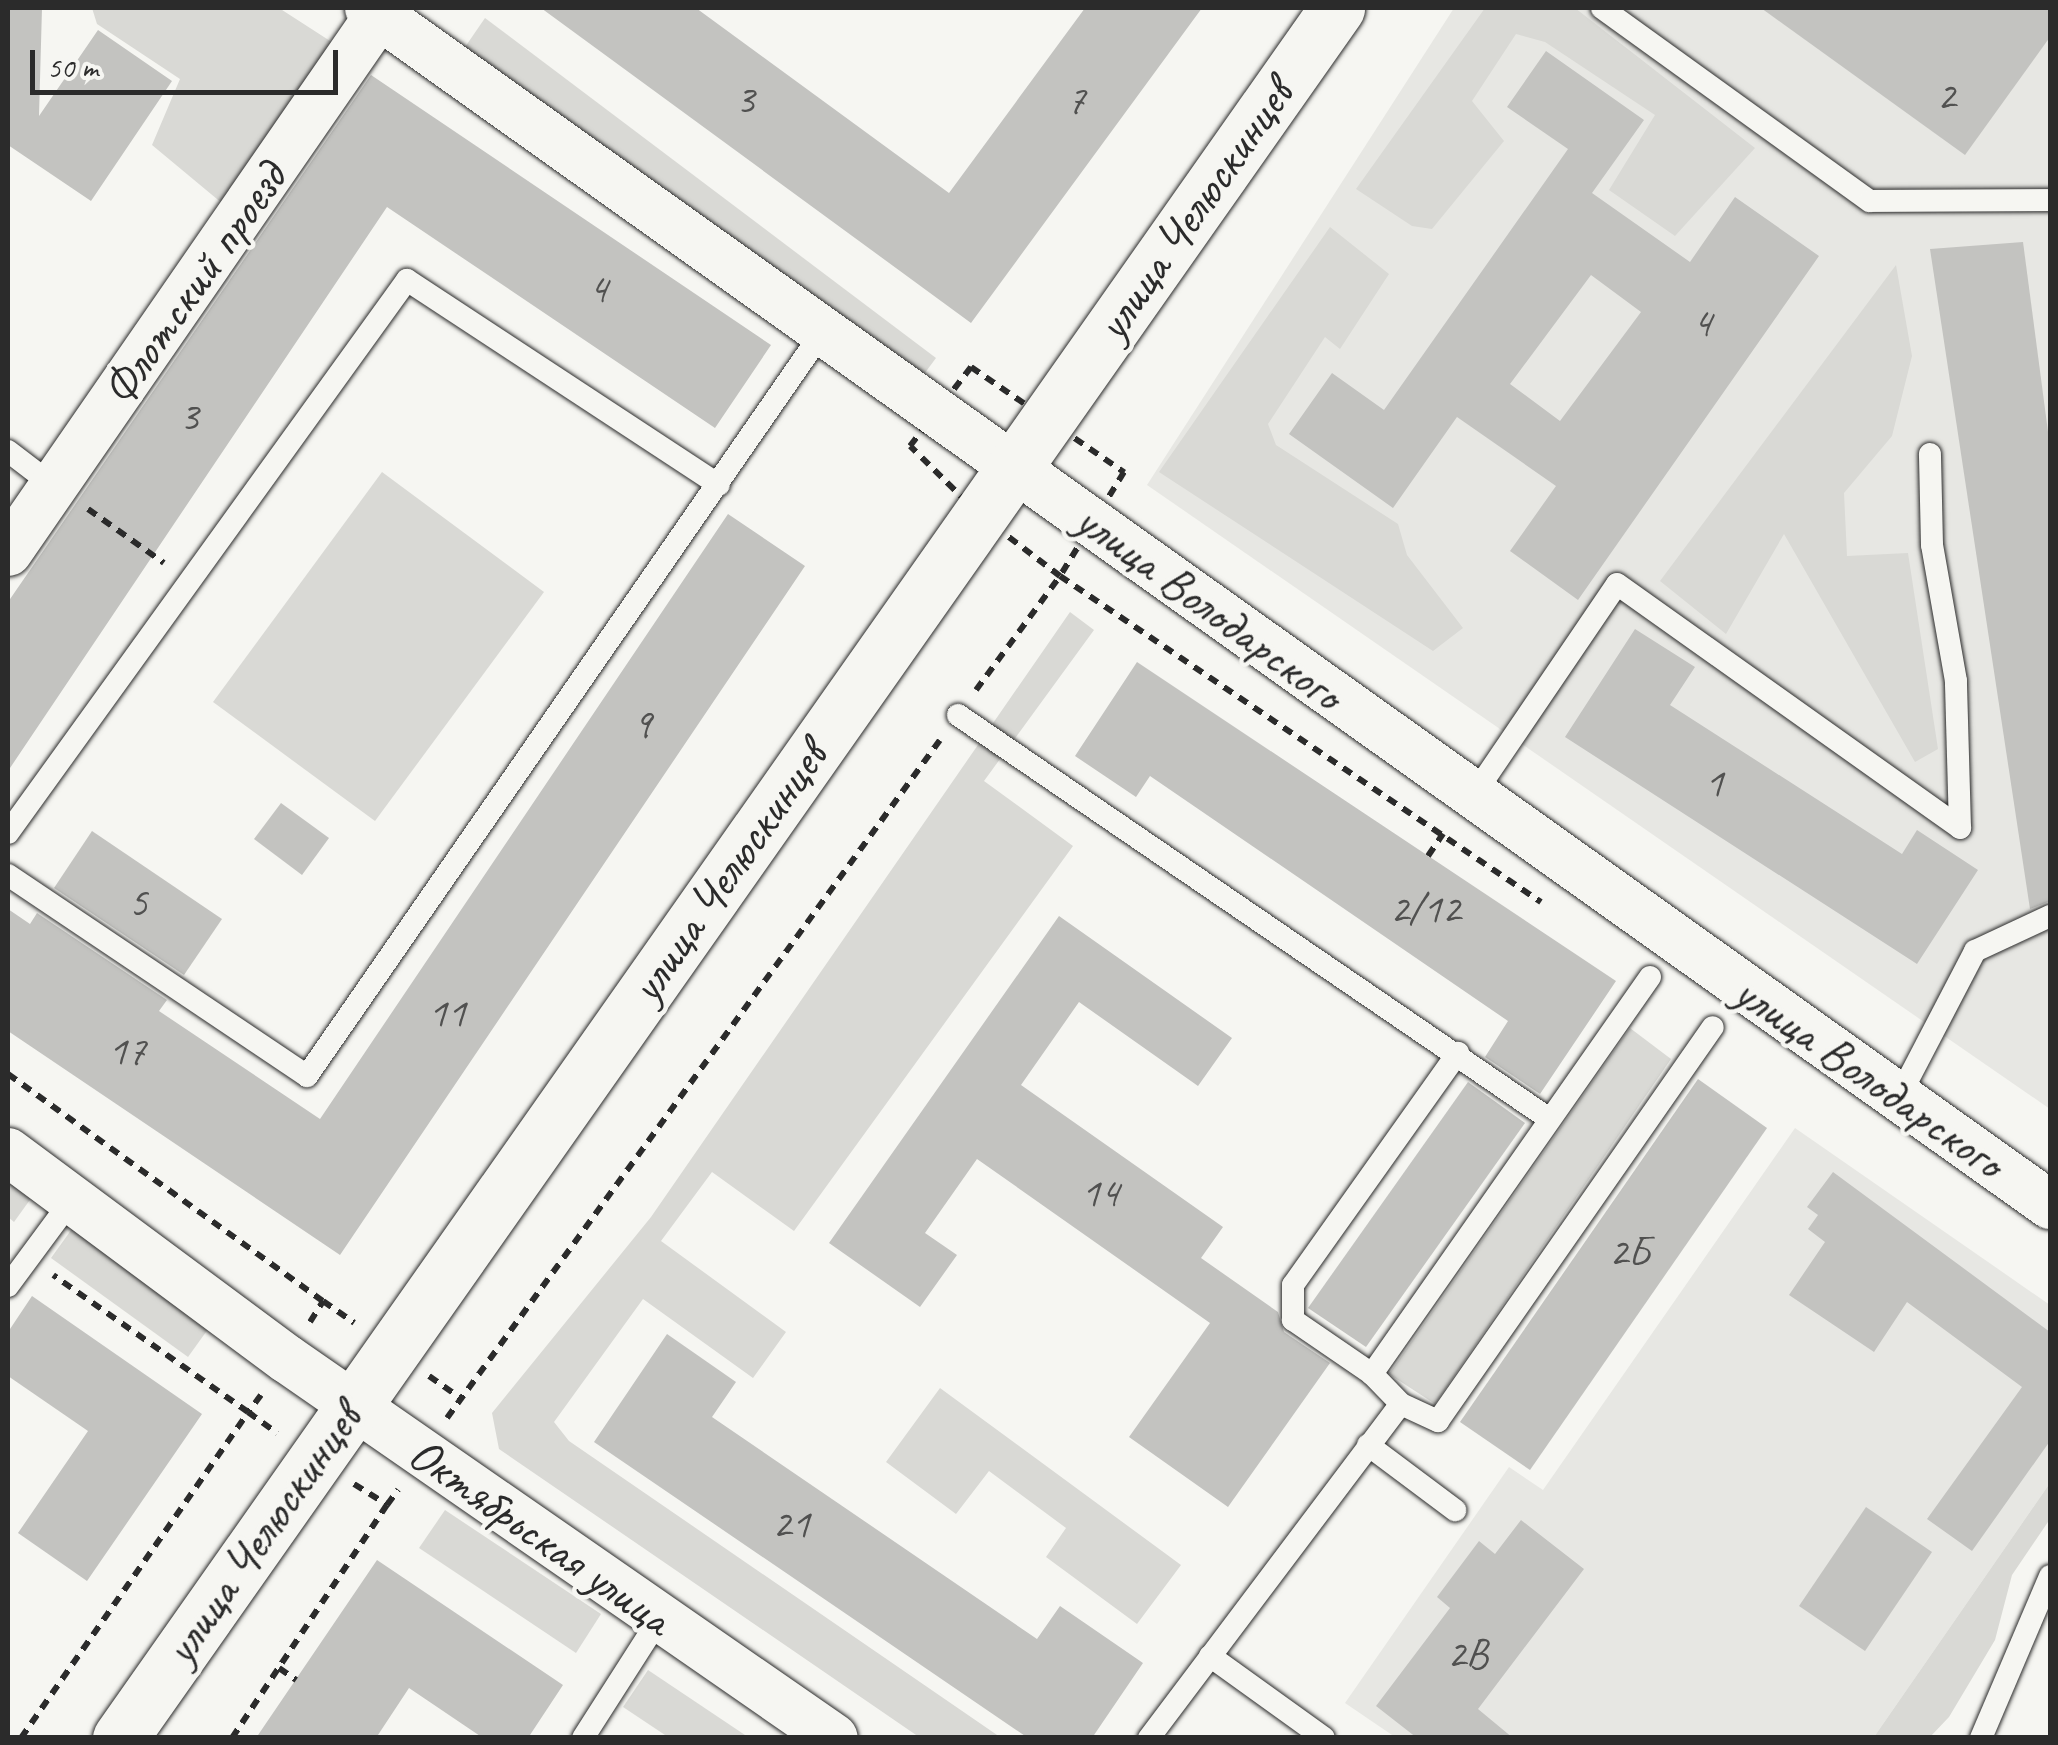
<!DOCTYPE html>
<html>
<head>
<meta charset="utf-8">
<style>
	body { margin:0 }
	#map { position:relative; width:2058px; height:1745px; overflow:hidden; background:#f6f6f2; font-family:Caveat,sans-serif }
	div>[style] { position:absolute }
	.built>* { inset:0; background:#e7e7e3 }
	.green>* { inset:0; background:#d9d9d5 }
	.building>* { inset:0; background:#c3c3c0 }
	.path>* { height:6px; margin-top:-3px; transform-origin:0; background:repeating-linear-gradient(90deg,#2b2b2b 0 10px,transparent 0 18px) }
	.roads { filter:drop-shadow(0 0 2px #2b2b2b) drop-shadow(0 0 2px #2b2b2b) }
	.service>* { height:22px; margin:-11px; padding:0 11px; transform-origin:11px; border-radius:11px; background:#f6f6f2 }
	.minor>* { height:48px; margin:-24px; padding:0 24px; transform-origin:24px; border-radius:24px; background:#f6f6f2 }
	.primary>* { height:55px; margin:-27.5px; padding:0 27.5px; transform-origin:27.5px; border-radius:27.5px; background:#f6f6f2 }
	span { translate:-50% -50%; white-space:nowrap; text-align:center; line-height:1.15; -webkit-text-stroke:9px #f6f6f2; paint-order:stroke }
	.number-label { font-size:42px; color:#515150 }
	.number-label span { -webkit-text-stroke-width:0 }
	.street-label { font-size:48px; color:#2b2b2b }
	.frame { position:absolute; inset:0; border:10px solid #2b2b2b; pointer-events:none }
	.scale { position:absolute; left:30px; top:50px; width:308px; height:45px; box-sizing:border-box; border:5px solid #2b2b2b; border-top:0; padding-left:12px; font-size:30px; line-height:35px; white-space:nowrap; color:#2b2b2b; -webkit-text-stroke:8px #f6f6f2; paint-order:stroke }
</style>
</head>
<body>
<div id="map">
	<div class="built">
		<div style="clip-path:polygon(1454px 8px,2050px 8px,2050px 1109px,1147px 485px)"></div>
		<div style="clip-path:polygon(1795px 1128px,2050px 1305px,2050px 1483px,1874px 1737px,1395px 1737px,1345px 1703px,1509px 1467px,1543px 1490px)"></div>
	</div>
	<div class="green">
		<div style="clip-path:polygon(92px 8px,279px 8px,341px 48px,229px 209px,152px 145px,180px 79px,97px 24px)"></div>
		<div style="clip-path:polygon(1485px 8px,1575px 8px,1755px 148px,1675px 236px,1609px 190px,1655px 115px,1545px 42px,1516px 34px,1472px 101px,1504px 141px,1432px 229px,1412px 226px,1356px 189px)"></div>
		<div style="clip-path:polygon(485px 18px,936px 358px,916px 385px,463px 50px)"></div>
		<div style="clip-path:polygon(1330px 227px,1389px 274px,1340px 349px,1325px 337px,1268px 424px,1276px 445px,1398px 524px,1407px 555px,1463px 628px,1433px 651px,1159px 472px)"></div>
		<div style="clip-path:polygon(1896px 265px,1912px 356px,1892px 436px,1844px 493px,1847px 556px,1908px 553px,1938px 749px,1915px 762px,1784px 534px,1726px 634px,1660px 581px)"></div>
		<div style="clip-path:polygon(382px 472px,544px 592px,375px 821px,213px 702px)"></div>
		<div style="clip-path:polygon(1070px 612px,1094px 630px,984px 781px,1073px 846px,794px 1231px,712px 1172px,661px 1241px,786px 1332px,753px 1378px,643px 1299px,554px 1422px,569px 1441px,1000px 1737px,919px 1737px,499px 1449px,492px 1413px,651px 1217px)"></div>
		<div style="clip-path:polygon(1630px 1028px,1671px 1059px,1435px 1404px,1389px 1374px)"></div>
		<div style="clip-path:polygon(8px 1170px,37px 1190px,14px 1222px,8px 1217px)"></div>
		<div style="clip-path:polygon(74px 1226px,211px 1325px,188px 1357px,51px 1258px)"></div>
		<div style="clip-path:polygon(940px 1388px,1181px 1565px,1137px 1624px,1046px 1557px,1066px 1528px,989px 1471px,956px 1514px,886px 1462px)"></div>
		<div style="clip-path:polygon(2050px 1483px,2050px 1519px,2012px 1575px,1995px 1640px,1949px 1717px,1930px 1737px,1874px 1737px)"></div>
		<div style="clip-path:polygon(445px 1510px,601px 1614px,576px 1653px,419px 1548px)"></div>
		<div style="clip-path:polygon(648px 1670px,748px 1737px,668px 1737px,623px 1707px)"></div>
	</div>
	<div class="building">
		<div style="clip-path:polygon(8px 8px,42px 8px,39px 116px,98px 30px,172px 81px,91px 201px,8px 145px)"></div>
		<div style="clip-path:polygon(541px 8px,696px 8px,949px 193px,1085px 8px,1202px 8px,971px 323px)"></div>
		<div style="clip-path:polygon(1761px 8px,2050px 8px,2050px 37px,1965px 155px)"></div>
		<div style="clip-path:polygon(evenodd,1546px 51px,1644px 120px,1592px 193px,1690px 262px,1735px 197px,1819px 256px,1578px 600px,1510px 551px,1556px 486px,1457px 417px,1393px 508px,1289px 434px,1332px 373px,1384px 410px,1568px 149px,1507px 107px,1546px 51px,1591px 275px,1641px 312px,1560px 421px,1510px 384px,1591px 275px)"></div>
		<div style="clip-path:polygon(371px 75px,771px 345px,715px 428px,387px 207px,8px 771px,8px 602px)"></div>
		<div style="clip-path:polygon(2023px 242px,2050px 447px,2050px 901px,2030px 909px,1930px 249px)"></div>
		<div style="clip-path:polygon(728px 514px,805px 566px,340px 1255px,8px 1031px,8px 909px,30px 924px,37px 913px,167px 1000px,159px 1011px,320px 1119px)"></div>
		<div style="clip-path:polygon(1635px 629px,1695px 667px,1670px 705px,1902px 854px,1917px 830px,1978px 870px,1917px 964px,1565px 737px)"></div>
		<div style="clip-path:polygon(1137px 662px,1616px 981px,1540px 1094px,1485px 1057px,1508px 1021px,1150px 776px,1136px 797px,1075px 756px)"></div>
		<div style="clip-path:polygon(281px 803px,329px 838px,302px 875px,254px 839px)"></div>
		<div style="clip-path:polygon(92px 831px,222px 919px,184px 975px,54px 888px)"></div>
		<div style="clip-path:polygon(1059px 916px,1232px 1038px,1198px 1086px,1079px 1002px,1021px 1085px,1223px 1227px,1201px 1258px,1278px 1312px,1284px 1332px,1330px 1363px,1228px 1507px,1129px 1437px,1210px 1323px,977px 1159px,925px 1233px,957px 1255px,920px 1307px,829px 1243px)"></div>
		<div style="clip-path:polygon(1698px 1079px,1767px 1128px,1530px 1470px,1460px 1422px)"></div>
		<div style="clip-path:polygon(1468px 1082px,1525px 1123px,1366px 1347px,1308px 1308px)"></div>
		<div style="clip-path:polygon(1833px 1172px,2050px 1332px,2050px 1441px,1972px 1551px,1927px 1519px,2022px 1387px,1907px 1302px,1874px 1352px,1789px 1295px,1825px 1242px,1808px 1229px,1818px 1215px,1807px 1207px)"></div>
		<div style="clip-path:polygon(32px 1296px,202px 1414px,87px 1581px,18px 1533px,88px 1431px,8px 1376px,8px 1332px)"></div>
		<div style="clip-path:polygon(667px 1334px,736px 1382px,712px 1417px,1037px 1639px,1060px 1606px,1143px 1663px,1092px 1738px,1028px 1738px,594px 1442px)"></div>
		<div style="clip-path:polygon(1866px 1507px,1932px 1552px,1865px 1651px,1799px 1606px)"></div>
		<div style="clip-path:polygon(1521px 1520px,1584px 1569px,1478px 1709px,1513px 1738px,1417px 1738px,1376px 1706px,1450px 1608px,1437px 1597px,1479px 1541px,1495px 1554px)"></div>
		<div style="clip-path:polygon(377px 1560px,563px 1685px,528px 1738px,483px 1738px,409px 1688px,376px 1738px,256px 1738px)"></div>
	</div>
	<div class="path">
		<div style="left:971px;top:367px;width:186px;rotate:34.5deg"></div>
		<div style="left:1124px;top:472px;width:122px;rotate:121.6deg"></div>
		<div style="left:1060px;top:576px;width:101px;rotate:-142.7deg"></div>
		<div style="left:980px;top:515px;width:98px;rotate:-135.4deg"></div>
		<div style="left:910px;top:446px;width:100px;rotate:-52.3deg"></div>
		<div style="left:88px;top:509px;width:93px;rotate:35.4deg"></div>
		<div style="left:976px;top:690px;width:142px;rotate:-53.6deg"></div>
		<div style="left:1060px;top:576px;width:581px;rotate:34.13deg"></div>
		<div style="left:1428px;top:856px;width:27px;rotate:-56deg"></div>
		<div style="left:8px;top:1074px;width:388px;rotate:35.8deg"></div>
		<div style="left:310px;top:1322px;width:25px;rotate:-58deg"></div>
		<div style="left:323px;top:1301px;width:38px;rotate:35deg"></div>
		<div style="left:429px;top:1376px;width:39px;rotate:35deg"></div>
		<div style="left:261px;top:1395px;width:21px;rotate:127deg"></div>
		<div style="left:248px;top:1412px;width:36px;rotate:36deg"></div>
		<div style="left:447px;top:1418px;width:838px;rotate:-53.98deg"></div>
		<div style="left:354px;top:1484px;width:39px;rotate:32deg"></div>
		<div style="left:387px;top:1505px;width:19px;rotate:-54deg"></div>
		<div style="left:279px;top:1668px;width:21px;rotate:35deg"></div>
		<div style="left:376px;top:1737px;width:1px;rotate:45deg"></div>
		<div style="left:21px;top:1738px;width:397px;rotate:-55.1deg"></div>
		<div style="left:248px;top:1412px;width:238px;rotate:-144.9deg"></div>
		<div style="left:232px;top:1738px;width:280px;rotate:-56.4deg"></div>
	</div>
	<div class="roads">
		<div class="service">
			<div style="left:1602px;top:8px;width:330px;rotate:35.8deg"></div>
			<div style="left:1870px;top:201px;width:180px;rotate:-0.3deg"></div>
			<div style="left:8px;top:451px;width:58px;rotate:37.3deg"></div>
			<div style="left:958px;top:715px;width:714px;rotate:34.34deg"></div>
			<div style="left:1473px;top:796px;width:256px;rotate:-55.8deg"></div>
			<div style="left:1617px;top:584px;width:421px;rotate:35.4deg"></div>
			<div style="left:1960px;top:828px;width:147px;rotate:-91.6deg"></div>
			<div style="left:1956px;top:681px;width:138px;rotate:-100deg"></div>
			<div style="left:1932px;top:545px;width:91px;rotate:-91.3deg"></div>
			<div style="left:8px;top:833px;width:682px;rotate:-54.19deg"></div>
			<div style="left:407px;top:280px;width:373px;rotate:33.3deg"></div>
			<div style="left:8px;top:875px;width:360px;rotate:33.9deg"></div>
			<div style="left:307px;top:1076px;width:906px;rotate:-55.29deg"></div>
			<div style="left:1650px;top:977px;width:485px;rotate:125deg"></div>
			<div style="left:1372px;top:1374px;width:42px;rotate:46deg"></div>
			<div style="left:1401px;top:1404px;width:41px;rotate:24.7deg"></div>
			<div style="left:1438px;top:1421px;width:480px;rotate:-55.1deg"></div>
			<div style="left:1898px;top:1099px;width:167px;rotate:-62.5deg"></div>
			<div style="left:1975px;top:951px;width:83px;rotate:-25deg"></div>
			<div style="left:8px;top:1286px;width:106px;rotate:-53.5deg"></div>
			<div style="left:1372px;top:1374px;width:96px;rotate:-145.6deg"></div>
			<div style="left:1293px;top:1320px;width:35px;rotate:-90deg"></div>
			<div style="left:1293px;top:1285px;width:285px;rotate:-54.6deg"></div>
			<div style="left:1368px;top:1445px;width:109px;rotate:36.8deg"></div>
			<div style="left:1210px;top:1656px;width:140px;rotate:35.7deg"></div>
			<div style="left:583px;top:1738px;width:141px;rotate:-57.4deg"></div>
			<div style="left:1149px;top:1738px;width:418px;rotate:-53deg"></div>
			<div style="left:1981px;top:1738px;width:176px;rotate:-66.9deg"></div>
		</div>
		<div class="minor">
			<div style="left:369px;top:8px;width:2064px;rotate:35.45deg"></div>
			<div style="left:8px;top:552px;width:653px;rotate:-55.36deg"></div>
			<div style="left:8px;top:1152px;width:347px;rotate:36.6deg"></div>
			<div style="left:287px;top:1359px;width:665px;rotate:34.72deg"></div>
		</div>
		<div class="primary">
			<div style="left:120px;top:1738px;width:2115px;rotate:-54.87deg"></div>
		</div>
	</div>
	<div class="number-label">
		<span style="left:1946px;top:96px">2</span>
		<span style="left:745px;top:100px">3</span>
		<span style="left:1076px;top:100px">7</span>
		<span style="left:598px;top:289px">4</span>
		<span style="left:1702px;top:323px">4</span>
		<span style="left:189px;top:417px">3</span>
		<span style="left:642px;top:724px">9</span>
		<span style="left:1714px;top:783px">1</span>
		<span style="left:138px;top:903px">5</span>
		<span style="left:1425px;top:909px">2/12</span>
		<span style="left:447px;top:1013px">11</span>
		<span style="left:127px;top:1051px">17</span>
		<span style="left:1100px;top:1193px">14</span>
		<span style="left:1629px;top:1252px">2Б</span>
		<span style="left:791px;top:1524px">21</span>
		<span style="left:1467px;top:1654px">2В</span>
	</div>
	<div class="street-label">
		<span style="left:1194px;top:210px;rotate:-55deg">улица Челюскинцев</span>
		<span style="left:194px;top:284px;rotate:-55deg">Флотский проезд</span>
		<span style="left:1209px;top:607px;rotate:36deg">улица Володарского</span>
		<span style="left:728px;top:872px;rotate:-55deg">улица Челюскинцев</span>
		<span style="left:1869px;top:1077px;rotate:35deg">улица Володарского</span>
		<span style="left:262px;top:1534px;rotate:-55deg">улица Челюскинцев</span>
		<span style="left:540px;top:1536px;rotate:35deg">Октябрьская улица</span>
	</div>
	<div class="frame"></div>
	<div class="scale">50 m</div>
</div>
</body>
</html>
